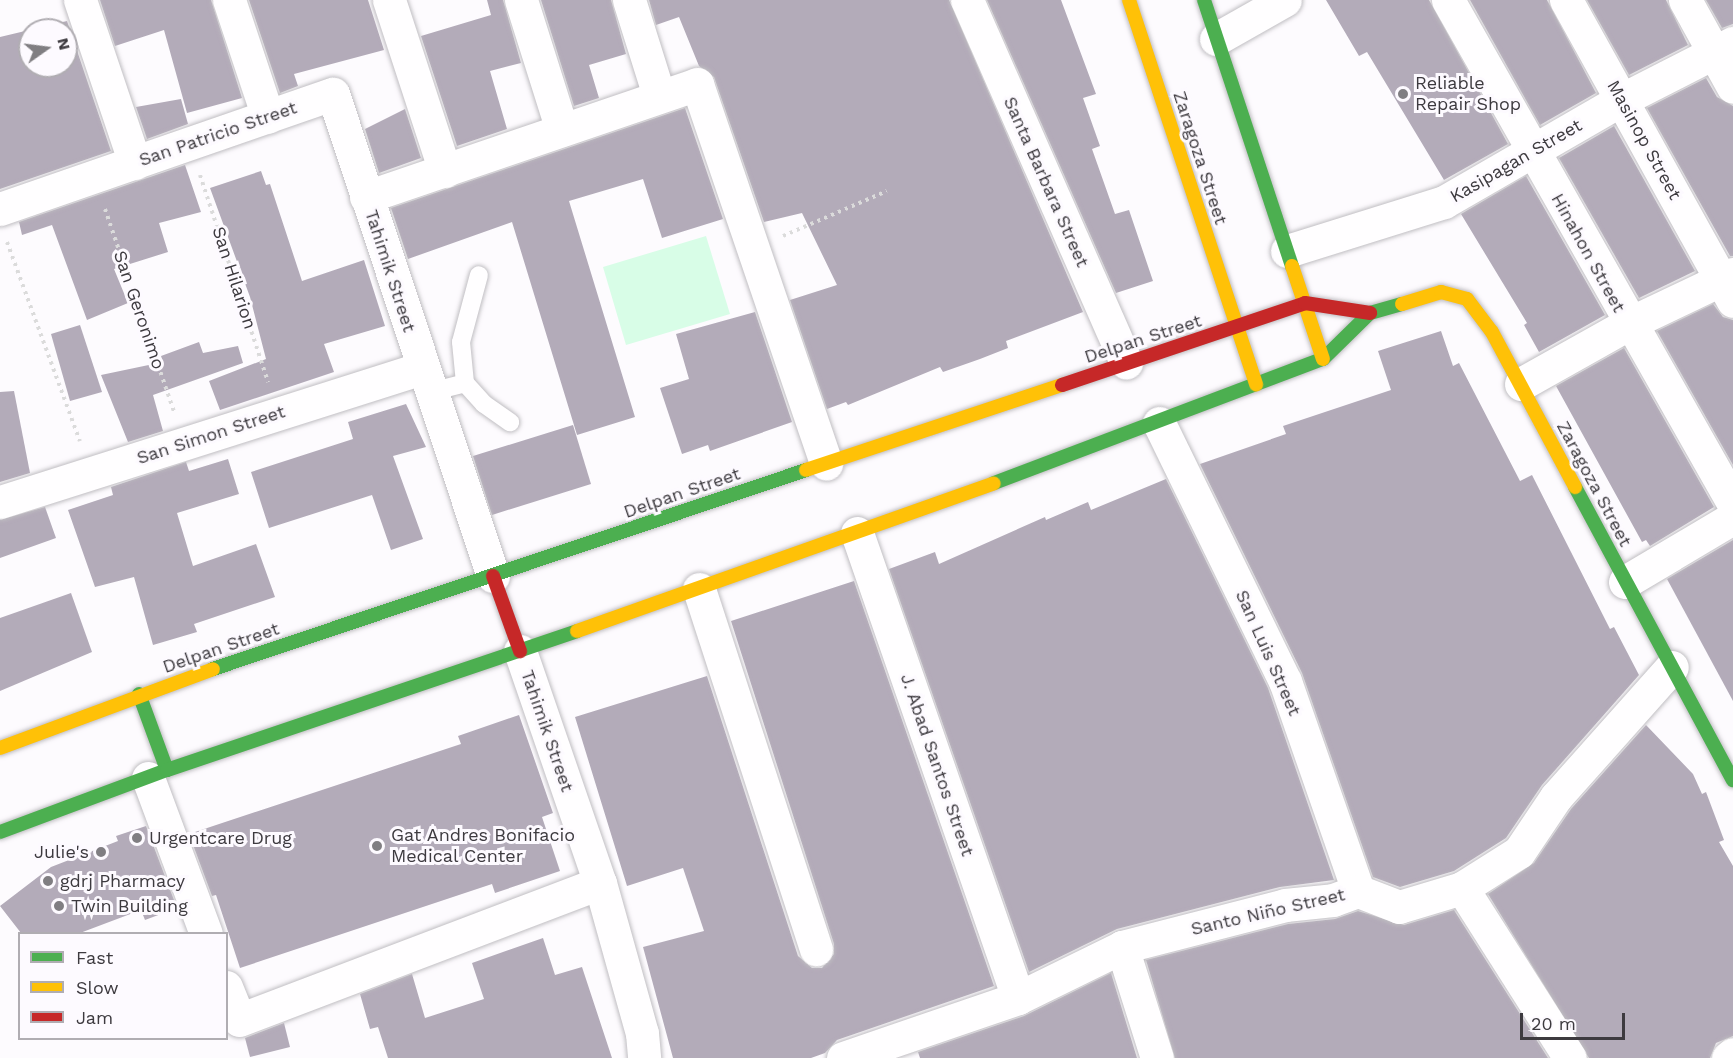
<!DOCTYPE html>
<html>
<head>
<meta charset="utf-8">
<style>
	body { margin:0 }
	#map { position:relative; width:1733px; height:1058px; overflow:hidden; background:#fdfbfe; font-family:"Work Sans",sans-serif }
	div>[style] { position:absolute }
	.green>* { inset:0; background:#d8fde7 }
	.building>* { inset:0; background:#b3abb9 }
	.path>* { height:4px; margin-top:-2px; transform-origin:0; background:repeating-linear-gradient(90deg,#dbdbdb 0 3px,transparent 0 7.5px) }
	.roads { filter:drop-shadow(0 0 2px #c0bec2) drop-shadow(0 0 2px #c0bec2) }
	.lane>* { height:18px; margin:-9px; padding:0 9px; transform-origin:9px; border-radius:9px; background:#fffeff }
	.street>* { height:33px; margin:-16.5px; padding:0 16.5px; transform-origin:16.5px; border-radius:16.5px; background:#fffeff }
	.fast>* { height:14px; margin:-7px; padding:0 7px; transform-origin:7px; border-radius:7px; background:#4caf50 }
	.slow>* { height:14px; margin:-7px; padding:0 7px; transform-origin:7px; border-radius:7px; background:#ffc107 }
	.jam>* { height:14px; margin:-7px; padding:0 7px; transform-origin:7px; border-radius:7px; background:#c62828 }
	.dots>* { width:16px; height:16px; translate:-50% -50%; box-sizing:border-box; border:3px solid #fdfaff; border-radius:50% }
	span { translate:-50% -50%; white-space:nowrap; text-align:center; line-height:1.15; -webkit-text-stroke:6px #fdfaff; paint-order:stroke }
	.poi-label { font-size:18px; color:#3d3a3f }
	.left { translate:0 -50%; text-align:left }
	.right { translate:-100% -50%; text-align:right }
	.street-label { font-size:18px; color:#3d3a3f }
	.legend { position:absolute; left:18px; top:932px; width:210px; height:108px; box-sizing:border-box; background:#fdfaff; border:2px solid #b0adb2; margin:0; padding:8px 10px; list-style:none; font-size:18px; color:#3d3a3f }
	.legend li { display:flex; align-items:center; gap:12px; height:30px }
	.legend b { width:30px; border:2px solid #b0adb2 }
	.north { position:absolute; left:18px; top:18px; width:60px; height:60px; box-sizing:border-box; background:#fdfaff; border:2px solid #b0adb2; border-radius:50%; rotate:76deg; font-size:16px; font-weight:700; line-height:24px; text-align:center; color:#3d3a3f }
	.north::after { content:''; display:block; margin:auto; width:21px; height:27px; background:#807e82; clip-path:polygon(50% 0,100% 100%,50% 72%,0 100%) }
	.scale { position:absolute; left:1520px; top:1013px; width:105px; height:27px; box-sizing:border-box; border:3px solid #3d3a3f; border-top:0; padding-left:8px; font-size:18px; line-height:21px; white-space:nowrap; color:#3d3a3f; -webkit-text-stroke:4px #fdfaff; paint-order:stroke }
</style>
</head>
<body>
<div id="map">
	<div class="green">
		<div style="clip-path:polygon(706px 236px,730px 314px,626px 345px,603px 267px)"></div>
	</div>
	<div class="building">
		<div style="clip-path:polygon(100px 0,211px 0,242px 98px,187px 113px,164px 30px,115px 46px)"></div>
		<div style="clip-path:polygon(249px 0,368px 0,384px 50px,294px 74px,298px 86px,280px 93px)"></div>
		<div style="clip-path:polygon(487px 0,503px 0,521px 63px,490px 71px,507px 129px,457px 146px,421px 36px,491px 15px)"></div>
		<div style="clip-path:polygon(541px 0,611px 0,626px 54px,589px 65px,599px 98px,574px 106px)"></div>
		<div style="clip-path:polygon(649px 0,949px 0,1083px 312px,1006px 341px,1008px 348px,980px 359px,943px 372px,940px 367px,848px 405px,846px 402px,827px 409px,790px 300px,837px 285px,802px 213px,764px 222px,714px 77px,699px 66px,679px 17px,656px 25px)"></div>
		<div style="clip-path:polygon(987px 0,1061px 0,1096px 94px,1083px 98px,1100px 146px,1092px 149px,1115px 214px,1129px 210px,1153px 281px,1116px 293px)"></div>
		<div style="clip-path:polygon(1326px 0,1429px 0,1508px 144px,1444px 180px,1367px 52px,1359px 56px)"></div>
		<div style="clip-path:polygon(1470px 0,1547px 0,1596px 93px,1540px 125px)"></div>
		<div style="clip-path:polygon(1587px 0,1666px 0,1688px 45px,1629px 75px)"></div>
		<div style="clip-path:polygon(1706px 0,1733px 0,1733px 24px,1722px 28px)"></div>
		<div style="clip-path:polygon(evenodd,67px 21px,111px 151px,0 189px,0 37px,67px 21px,30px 30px,66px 30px,66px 66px,30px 66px,30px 30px)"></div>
		<div style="clip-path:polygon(1706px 78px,1717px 97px,1733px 106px,1733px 256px,1730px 256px,1647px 108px)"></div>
		<div style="clip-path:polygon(181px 99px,188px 124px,147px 139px,136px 107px)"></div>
		<div style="clip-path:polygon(685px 108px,723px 219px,662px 238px,643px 179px,569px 201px,635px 417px,577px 435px,512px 222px,408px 259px,391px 208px)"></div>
		<div style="clip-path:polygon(405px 109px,421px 158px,379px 173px,365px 129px)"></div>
		<div style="clip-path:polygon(1614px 126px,1695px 271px,1639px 298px,1559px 158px)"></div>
		<div style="clip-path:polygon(185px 165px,201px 212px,159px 223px,168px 252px,114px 269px,128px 303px,87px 320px,52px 225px,22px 235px,19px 222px)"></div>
		<div style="clip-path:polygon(261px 171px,266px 185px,270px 184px,302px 281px,364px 260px,385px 326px,324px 344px,334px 372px,220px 410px,209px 381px,266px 359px,250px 297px,210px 188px)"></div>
		<div style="clip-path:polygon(1526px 176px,1605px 315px,1539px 352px,1524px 325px,1527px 323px,1461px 214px)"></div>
		<div style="clip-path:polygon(1713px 304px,1723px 317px,1733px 320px,1733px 465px,1657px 331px)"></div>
		<div style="clip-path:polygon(755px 312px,792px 422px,710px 451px,708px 445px,682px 454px,660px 388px,689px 379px,676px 334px)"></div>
		<div style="clip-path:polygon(80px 325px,102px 392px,70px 401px,51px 334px)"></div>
		<div style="clip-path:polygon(1441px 331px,1453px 366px,1459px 363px,1520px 481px,1532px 475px,1610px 629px,1614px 627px,1639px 675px,1542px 785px,1506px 838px,1454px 871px,1400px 887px,1373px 877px,1302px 673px,1200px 464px,1286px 434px,1283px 426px,1391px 390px,1378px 351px)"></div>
		<div style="clip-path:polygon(199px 342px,203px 353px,238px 346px,243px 363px,153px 395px,163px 431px,128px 442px,101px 375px,163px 362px,161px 356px)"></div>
		<div style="clip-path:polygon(1624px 348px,1714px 507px,1650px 546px,1646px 540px,1642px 542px,1556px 386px)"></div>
		<div style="clip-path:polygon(14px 391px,30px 473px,0 482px,0 392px)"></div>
		<div style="clip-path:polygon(406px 404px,426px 447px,393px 456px,423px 539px,391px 550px,372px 495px,269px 528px,251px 472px,353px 439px,348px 422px)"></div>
		<div style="clip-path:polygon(573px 425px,591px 484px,492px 515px,473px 456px)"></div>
		<div style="clip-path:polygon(228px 459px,239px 494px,177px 513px,193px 566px,256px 544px,275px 597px,194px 624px,197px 632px,153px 645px,134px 577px,95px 587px,68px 510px,113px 495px,111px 487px,186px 462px,189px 471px)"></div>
		<div style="clip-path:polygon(1166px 479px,1268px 688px,1334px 880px,1280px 887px,1117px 929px,1029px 972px,889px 569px,935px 552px,939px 564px,1045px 517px,1046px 520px,1088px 502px,1091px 510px)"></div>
		<div style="clip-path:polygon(45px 507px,56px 538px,0 558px,0 520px)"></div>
		<div style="clip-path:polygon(1733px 540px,1733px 701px,1667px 579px)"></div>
		<div style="clip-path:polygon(854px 581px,994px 986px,837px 1040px,825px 1053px,811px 1058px,673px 1058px,643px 947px,704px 931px,683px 868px,627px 886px,575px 717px,707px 676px,798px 956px,812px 968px,822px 968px,834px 954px,834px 944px,731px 621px)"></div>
		<div style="clip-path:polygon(71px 593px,92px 652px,0 691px,0 618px)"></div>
		<div style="clip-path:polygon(519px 715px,553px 813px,542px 817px,560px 871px,495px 893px,492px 884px,240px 968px,216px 895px,212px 896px,189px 834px,461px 744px,458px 736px)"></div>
		<div style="clip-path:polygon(1646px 725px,1693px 774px,1702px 794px,1706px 792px,1724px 840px,1719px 842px,1733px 866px,1733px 1036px,1716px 1043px,1710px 1058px,1589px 1058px,1488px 894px,1534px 863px,1571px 809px)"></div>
		<div style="clip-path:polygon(146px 826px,177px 908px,145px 920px,141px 910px,80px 933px,21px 933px,0 906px,51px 867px,118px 841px,116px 836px)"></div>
		<div style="clip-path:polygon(1454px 910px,1548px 1058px,1175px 1058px,1146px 960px,1288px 924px,1335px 919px,1358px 911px,1404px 925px)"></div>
		<div style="clip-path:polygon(543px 938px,555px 975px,582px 967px,612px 1058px,388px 1058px,378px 1027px,370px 1029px,360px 994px,412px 974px,425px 1018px,484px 999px,472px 963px)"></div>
		<div style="clip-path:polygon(1111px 973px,1137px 1058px,920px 1058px,918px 1052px,1024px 1016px)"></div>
		<div style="clip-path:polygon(284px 1023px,290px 1047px,250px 1057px,245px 1038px)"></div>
	</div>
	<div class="path">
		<div style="left:200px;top:175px;width:218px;rotate:71.8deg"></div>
		<div style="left:105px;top:209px;width:214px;rotate:71.2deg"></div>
		<div style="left:783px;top:236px;width:113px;rotate:-23.4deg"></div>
		<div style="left:7px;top:242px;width:212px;rotate:69.9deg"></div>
	</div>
	<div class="roads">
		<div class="lane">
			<div style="left:465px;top:383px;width:28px;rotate:48deg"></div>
			<div style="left:484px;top:404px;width:32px;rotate:35deg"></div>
			<div style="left:430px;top:392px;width:36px;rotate:-14deg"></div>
			<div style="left:465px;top:383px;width:41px;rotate:-95.6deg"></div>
			<div style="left:461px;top:342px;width:69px;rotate:-75deg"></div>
		</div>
		<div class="street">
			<div style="left:80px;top:0;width:172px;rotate:71.4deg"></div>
			<div style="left:229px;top:0;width:123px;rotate:71.6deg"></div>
			<div style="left:389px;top:0;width:180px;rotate:71.9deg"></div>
			<div style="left:521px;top:0;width:136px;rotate:72.5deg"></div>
			<div style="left:629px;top:0;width:101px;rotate:72.6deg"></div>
			<div style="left:967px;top:0;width:396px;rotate:66.3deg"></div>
			<div style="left:1448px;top:0;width:578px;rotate:60.46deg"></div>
			<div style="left:1566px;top:0;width:344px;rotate:61deg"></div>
			<div style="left:1685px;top:0;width:99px;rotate:61.1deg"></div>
			<div style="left:1216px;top:39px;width:79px;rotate:-29.5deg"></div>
			<div style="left:366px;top:197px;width:350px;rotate:-18.8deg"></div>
			<div style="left:697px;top:84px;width:401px;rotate:71.2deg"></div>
			<div style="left:0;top:209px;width:352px;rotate:-19.1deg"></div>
			<div style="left:333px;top:94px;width:508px;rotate:71.64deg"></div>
			<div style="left:1287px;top:251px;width:164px;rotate:-17.3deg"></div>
			<div style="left:1444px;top:202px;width:204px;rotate:-30deg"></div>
			<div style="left:1621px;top:100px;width:126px;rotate:-27deg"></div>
			<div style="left:1521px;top:384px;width:123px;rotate:-29.3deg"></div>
			<div style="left:1628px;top:324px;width:116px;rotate:-25.5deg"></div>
			<div style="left:1159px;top:423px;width:287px;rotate:64deg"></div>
			<div style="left:1285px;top:681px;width:222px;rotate:70.8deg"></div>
			<div style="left:0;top:502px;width:443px;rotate:-17.6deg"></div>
			<div style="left:857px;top:533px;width:492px;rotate:70.9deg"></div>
			<div style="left:1625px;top:582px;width:126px;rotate:-30.7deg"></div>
			<div style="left:699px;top:589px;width:379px;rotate:72deg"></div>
			<div style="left:520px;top:651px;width:245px;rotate:71deg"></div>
			<div style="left:600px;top:883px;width:156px;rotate:74.4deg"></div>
			<div style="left:642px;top:1033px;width:25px;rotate:85deg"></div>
			<div style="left:148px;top:778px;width:166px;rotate:69.6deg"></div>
			<div style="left:1462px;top:888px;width:201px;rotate:57.6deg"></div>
			<div style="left:1122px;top:947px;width:116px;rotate:72.5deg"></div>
			<div style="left:226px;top:987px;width:35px;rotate:68deg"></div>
			<div style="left:239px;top:1020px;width:386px;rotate:-20.8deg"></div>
			<div style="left:843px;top:1058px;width:185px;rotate:-18.9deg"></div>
			<div style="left:1018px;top:998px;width:116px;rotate:-26.1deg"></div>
			<div style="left:1122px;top:947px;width:168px;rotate:-14.4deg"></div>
			<div style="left:1285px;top:905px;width:48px;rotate:-5.9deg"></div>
			<div style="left:1333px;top:900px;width:27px;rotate:-20deg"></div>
			<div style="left:1358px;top:891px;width:44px;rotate:21.3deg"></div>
			<div style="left:1399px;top:907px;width:66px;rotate:-16.8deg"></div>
			<div style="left:1462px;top:888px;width:67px;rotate:-32.3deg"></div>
			<div style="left:1519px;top:852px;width:66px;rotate:-56.1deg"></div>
			<div style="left:1556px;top:797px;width:174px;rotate:-48.3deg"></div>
			<div style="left:1728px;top:1058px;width:6px;rotate:-39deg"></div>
		</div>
		<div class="fast">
			<div style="left:1204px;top:0;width:280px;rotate:71.7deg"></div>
			<div style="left:994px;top:483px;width:352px;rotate:-20.7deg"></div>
			<div style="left:1323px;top:359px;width:66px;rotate:-44.4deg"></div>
			<div style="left:1370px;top:313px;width:33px;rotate:-16deg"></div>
			<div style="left:1575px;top:487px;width:333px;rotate:61.7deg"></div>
			<div style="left:213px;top:669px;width:625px;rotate:-18.55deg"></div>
			<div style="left:139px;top:694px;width:81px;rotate:69.8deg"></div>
			<div style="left:0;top:832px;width:178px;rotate:-20.4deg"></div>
			<div style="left:167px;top:770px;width:433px;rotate:-18.7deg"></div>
		</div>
		<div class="slow">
			<div style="left:1129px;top:0;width:405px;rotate:71.7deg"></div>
			<div style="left:1292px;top:266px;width:98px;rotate:71.6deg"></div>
			<div style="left:1402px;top:304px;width:41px;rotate:-17.1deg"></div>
			<div style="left:1441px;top:292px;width:27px;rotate:15deg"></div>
			<div style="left:1467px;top:299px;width:41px;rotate:52.9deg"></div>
			<div style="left:1492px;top:332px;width:176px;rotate:61.8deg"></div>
			<div style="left:806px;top:470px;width:270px;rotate:-18.4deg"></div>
			<div style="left:577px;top:631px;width:442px;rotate:-19.5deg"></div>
			<div style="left:0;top:748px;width:227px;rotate:-20.3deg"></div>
		</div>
		<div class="jam">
			<div style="left:1062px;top:385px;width:256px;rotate:-18.6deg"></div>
			<div style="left:1305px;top:303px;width:66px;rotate:8.7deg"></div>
			<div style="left:493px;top:576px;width:80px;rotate:70.2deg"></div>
		</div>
	</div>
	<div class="dots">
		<div style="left:1403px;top:94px;background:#807e82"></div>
		<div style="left:137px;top:838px;background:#807e82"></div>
		<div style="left:377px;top:846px;background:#807e82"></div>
		<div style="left:101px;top:852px;background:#807e82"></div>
		<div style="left:48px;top:881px;background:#807e82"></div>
		<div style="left:59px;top:906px;background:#807e82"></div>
	</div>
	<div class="poi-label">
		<span class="left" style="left:1415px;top:94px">Reliable<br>Repair Shop</span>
		<span class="left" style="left:391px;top:846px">Gat Andres Bonifacio<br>Medical Center</span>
		<span class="left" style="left:149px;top:838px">Urgentcare Drug</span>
		<span class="right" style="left:89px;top:852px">Julie's</span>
		<span class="left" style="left:60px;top:881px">gdrj Pharmacy</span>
		<span class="left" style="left:71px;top:906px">Twin Building</span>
	</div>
	<div class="street-label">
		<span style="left:218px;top:134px;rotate:-19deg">San Patricio Street</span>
		<span style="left:1644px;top:140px;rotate:61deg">Masinop Street</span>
		<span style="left:1200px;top:158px;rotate:72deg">Zaragoza Street</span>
		<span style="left:1516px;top:161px;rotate:-30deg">Kasipagan Street</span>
		<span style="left:1046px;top:182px;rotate:66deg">Santa Barbara Street</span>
		<span style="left:1588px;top:253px;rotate:61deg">Hinahon Street</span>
		<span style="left:390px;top:271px;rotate:72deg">Tahimik Street</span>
		<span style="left:234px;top:278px;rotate:72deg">San Hilarion</span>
		<span style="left:139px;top:310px;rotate:71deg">San Geronimo</span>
		<span style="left:1143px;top:339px;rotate:-18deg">Delpan Street</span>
		<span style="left:211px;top:435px;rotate:-18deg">San Simon Street</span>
		<span style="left:1594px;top:484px;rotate:62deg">Zaragoza Street</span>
		<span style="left:682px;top:493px;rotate:-19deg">Delpan Street</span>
		<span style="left:221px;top:648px;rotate:-19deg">Delpan Street</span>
		<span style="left:1268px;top:653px;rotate:66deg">San Luis Street</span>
		<span style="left:547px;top:731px;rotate:71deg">Tahimik Street</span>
		<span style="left:937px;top:765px;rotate:71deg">J. Abad Santos Street</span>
		<span style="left:1268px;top:912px;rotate:-13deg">Santo Niño Street</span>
	</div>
	<ul class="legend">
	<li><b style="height:8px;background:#4caf50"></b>Fast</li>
	<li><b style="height:8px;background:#ffc107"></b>Slow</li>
	<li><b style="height:8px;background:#c62828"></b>Jam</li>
	</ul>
	<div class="north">N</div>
	<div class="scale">20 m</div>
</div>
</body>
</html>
